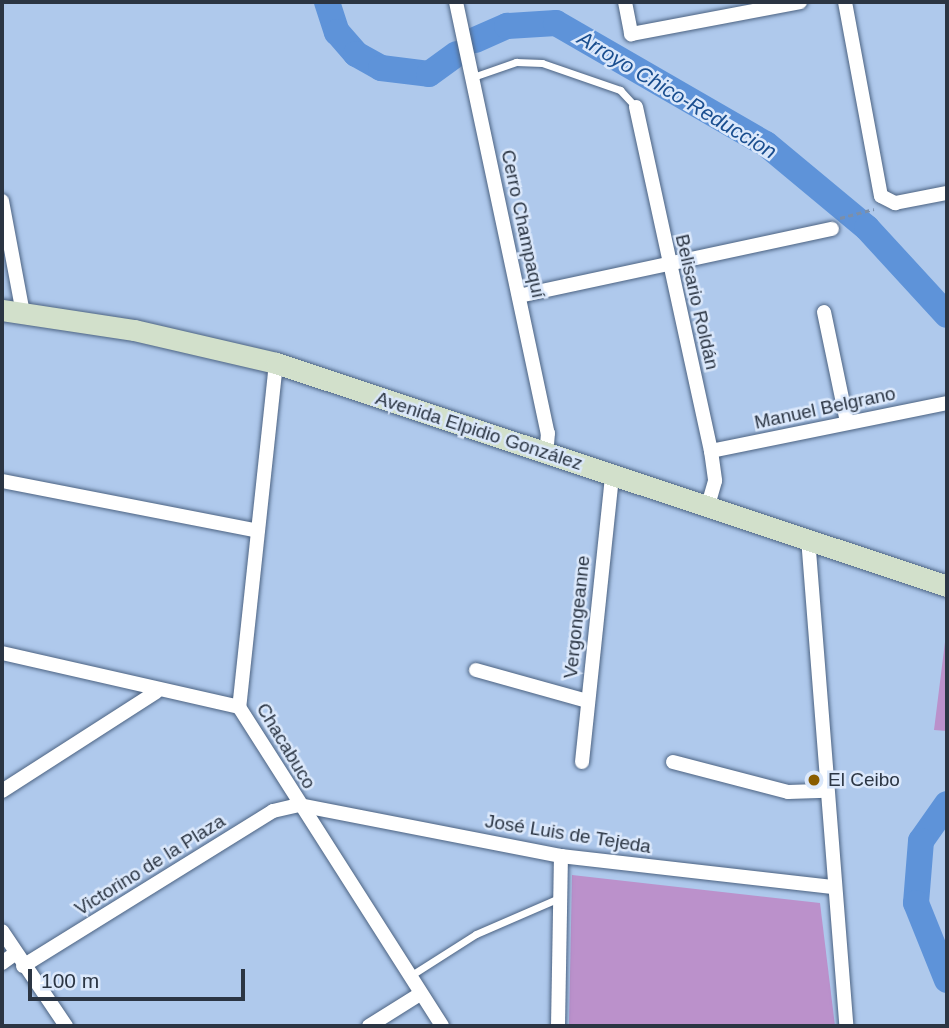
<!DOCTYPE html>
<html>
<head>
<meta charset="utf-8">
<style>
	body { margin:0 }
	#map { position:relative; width:949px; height:1028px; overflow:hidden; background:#afc9ec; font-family:Helvetica,sans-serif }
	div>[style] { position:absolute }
	.green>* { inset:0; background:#bb91cb }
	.river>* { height:26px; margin:-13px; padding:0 13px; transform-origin:13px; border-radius:13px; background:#5e93d9 }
	.path>* { height:2.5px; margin-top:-1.25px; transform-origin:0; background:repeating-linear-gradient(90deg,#7b8faa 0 5px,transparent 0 8.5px) }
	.roads { filter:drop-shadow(0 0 2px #4c6382) drop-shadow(0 0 2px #4c6382) }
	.service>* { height:7px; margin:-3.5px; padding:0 3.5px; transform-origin:3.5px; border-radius:3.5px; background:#fff }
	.minor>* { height:14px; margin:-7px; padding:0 7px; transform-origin:7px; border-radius:7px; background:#fff }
	.secondary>* { height:21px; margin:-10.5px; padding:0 10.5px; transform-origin:10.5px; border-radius:10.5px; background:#d2e0cb }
	.dots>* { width:19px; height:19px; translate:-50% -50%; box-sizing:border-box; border:4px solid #dbe8fb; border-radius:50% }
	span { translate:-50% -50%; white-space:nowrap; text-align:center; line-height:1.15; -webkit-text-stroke:5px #dbe8fb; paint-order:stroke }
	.street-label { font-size:19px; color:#2b3543 }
	.poi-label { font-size:19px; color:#2b3543 }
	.left { translate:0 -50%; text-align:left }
	.water-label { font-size:21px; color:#1a4e8f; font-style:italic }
	.frame { position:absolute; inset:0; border:4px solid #2b3543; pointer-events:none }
	.scale { position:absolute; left:28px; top:969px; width:217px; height:32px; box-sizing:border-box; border:4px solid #2b3543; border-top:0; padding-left:9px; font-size:21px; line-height:24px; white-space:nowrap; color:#2b3543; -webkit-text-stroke:5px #dbe8fb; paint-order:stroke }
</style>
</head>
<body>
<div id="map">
	<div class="green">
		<div style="clip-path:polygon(945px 642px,947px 642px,947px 731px,934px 730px)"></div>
		<div style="clip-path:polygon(572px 875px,820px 903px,835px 1026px,569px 1026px)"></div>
	</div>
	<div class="river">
		<div style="left:327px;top:2px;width:32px;rotate:72deg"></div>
		<div style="left:337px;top:32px;width:29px;rotate:49deg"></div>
		<div style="left:356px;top:54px;width:29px;rotate:29deg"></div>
		<div style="left:381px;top:68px;width:48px;rotate:7.1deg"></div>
		<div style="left:429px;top:74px;width:34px;rotate:-36deg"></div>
		<div style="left:475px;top:40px;width:35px;rotate:-24deg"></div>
		<div style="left:507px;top:26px;width:49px;rotate:-3.5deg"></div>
		<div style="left:556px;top:23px;width:242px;rotate:30deg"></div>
		<div style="left:766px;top:144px;width:131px;rotate:39.7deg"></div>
		<div style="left:867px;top:228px;width:118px;rotate:47.4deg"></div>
		<div style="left:947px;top:804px;width:45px;rotate:125.1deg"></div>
		<div style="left:921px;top:841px;width:62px;rotate:94.6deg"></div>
		<div style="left:916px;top:903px;width:83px;rotate:68.1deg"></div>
	</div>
	<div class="path">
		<div style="left:840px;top:218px;width:35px;rotate:-15deg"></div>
	</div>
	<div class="roads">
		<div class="service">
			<div style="left:473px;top:77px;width:46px;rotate:-19.2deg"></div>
			<div style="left:516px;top:62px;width:26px;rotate:2deg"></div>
			<div style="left:542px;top:63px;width:83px;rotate:19.1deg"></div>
			<div style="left:620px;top:90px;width:23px;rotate:47deg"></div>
			<div style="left:410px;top:976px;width:78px;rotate:-32.5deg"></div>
			<div style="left:476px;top:934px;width:88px;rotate:-23.4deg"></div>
		</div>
		<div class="minor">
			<div style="left:456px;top:2px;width:441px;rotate:78deg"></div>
			<div style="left:548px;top:433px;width:21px;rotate:95deg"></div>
			<div style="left:625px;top:2px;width:33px;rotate:79deg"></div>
			<div style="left:631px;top:34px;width:172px;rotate:-10.7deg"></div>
			<div style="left:845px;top:2px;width:197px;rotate:79.5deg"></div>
			<div style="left:881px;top:196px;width:16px;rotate:27deg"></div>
			<div style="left:895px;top:203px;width:53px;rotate:-10.9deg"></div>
			<div style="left:636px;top:107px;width:352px;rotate:77.7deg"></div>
			<div style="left:711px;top:451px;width:30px;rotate:82deg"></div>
			<div style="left:715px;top:481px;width:26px;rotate:106deg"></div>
			<div style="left:2px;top:201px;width:114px;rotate:79.4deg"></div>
			<div style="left:519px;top:296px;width:320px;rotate:-12.1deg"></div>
			<div style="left:824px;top:312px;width:112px;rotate:78.2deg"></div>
			<div style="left:276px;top:363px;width:346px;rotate:96.1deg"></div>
			<div style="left:239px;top:707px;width:378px;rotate:57.5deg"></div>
			<div style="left:711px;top:451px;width:241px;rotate:-11.5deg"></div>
			<div style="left:2px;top:481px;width:258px;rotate:11deg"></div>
			<div style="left:808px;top:538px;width:489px;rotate:85.5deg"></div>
			<div style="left:2px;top:653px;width:243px;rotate:12.8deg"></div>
			<div style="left:476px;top:670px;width:115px;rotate:15.6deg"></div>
			<div style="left:582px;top:762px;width:288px;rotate:-84deg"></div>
			<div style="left:673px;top:762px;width:119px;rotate:14.6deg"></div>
			<div style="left:788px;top:792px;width:38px;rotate:-2deg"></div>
			<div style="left:2px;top:791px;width:183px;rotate:-32.7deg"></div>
			<div style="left:2px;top:931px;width:115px;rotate:56deg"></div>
			<div style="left:2px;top:963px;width:17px;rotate:-36deg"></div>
			<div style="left:23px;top:966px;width:294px;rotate:-31.8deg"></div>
			<div style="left:273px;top:811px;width:27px;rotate:-13deg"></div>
			<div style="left:299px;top:805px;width:267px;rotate:11deg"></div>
			<div style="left:561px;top:856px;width:275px;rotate:6.5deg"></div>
			<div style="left:369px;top:1026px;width:60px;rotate:-32.1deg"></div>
			<div style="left:558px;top:1026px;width:170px;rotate:-89deg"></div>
		</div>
		<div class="secondary">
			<div style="left:2px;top:310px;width:134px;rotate:8.6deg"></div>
			<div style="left:134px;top:330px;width:146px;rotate:13.1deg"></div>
			<div style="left:276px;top:363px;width:707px;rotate:18.38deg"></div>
		</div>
	</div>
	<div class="dots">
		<div style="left:814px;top:780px;background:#8a5d00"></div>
	</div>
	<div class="street-label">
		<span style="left:523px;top:224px;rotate:78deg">Cerro Champaquí</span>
		<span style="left:697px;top:302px;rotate:77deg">Belisario Roldán</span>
		<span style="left:825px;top:408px;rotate:-12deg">Manuel Belgrano</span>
		<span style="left:479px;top:431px;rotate:18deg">Avenida Elpidio González</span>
		<span style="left:577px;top:617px;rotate:-84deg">Vergongeanne</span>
		<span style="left:286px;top:746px;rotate:59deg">Chacabuco</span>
		<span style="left:568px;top:834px;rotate:9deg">José Luis de Tejeda</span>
		<span style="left:150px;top:865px;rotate:-32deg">Victorino de la Plaza</span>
	</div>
	<div class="poi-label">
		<span class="left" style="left:828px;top:780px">El Ceibo</span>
	</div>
	<div class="water-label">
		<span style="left:677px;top:95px;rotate:31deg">Arroyo Chico-Reduccion</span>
	</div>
	<div class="frame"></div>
	<div class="scale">100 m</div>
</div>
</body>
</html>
